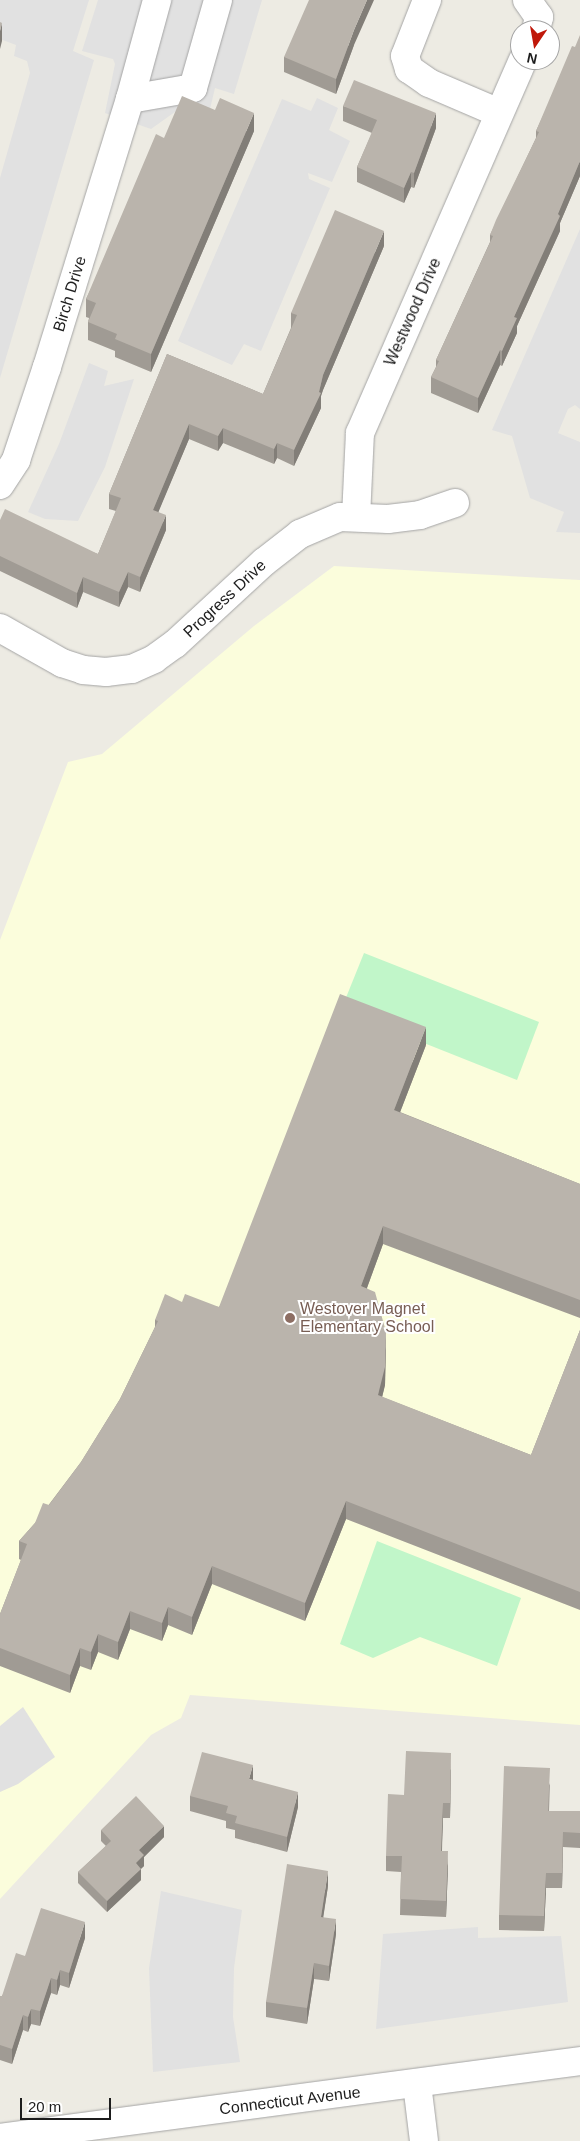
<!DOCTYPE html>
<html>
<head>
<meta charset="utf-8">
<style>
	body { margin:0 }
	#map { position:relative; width:580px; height:2141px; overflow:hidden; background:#edebe3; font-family:Arial,sans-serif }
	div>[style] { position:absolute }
	.education>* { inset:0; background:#fbfddc }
	.park>* { inset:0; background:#c1f6c9 }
	.parking>* { inset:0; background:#e1e1e1 }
	.roads { filter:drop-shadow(0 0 1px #a4a4a4) drop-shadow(0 0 1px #a4a4a4) }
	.minor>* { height:28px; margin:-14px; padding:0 14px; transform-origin:14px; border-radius:14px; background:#fff }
	.wall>* { inset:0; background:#a09b94 }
	.shaded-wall>* { inset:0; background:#827e78 }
	.building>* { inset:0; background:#bab4ac }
	.dots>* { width:14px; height:14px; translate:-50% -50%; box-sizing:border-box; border:2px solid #fff; border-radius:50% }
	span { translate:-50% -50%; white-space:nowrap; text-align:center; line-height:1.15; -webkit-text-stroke:4px #fff; paint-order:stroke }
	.street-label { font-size:16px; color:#1d1d1d }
	.education-label { font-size:16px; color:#785e54 }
	.left { translate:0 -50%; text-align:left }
	.north { position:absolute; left:510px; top:20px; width:50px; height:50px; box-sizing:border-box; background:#fff; border:1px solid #a5a5a5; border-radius:50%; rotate:192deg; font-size:14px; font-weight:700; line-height:20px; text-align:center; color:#1d1d1d }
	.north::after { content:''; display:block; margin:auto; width:18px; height:22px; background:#c0180a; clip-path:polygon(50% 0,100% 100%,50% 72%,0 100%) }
	.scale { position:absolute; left:20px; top:2098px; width:91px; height:22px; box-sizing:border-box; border:2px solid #1d1d1d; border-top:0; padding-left:6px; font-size:15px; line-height:18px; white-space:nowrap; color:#1d1d1d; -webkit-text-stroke:4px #fff; paint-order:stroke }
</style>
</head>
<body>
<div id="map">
	<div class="education">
		<div style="clip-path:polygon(334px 566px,580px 580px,580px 1725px,190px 1695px,181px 1718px,151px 1735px,0 1899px,0 940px,68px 762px,102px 754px,254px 626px)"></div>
	</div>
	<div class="park">
		<div style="clip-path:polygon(364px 953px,539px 1022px,517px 1080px,341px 1010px)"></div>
		<div style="clip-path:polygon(377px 1541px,521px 1598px,497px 1666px,420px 1637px,373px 1658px,340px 1644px)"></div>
	</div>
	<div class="parking">
		<div style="clip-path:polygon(0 0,89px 0,73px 51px,94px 60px,0 378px,0 178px,30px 73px,27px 61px,14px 56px,16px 45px,0 39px)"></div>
		<div style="clip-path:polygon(98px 0,262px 0,234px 94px,215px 88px,210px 109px,179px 109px,151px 129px,105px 113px,115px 64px,113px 59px,82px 51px)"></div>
		<div style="clip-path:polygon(317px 98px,338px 108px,329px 130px,350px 141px,332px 182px,308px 173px,309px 179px,330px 188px,261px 351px,244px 344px,232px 365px,178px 341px,282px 99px,311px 111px)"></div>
		<div style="clip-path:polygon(580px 229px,580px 409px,575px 405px,568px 409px,558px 433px,580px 442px,580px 533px,556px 532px,564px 512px,530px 498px,512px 436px,492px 430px)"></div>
		<div style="clip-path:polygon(89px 363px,108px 371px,104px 386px,134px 379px,105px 467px,78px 521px,45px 519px,28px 512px,59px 444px)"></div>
		<div style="clip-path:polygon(23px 1707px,55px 1757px,18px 1784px,0 1792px,0 1726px)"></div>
		<div style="clip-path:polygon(161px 1891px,242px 1910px,234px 1968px,233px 2017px,240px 2062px,153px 2072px,149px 1968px)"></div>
		<div style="clip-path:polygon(478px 1927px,478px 1938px,561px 1936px,568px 2002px,376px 2029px,383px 1934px)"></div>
	</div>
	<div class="roads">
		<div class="minor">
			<div style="left:427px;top:0;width:60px;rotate:111.4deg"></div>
			<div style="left:405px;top:56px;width:14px;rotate:73deg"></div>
			<div style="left:409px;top:69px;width:24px;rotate:35deg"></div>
			<div style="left:429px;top:83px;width:76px;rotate:23.2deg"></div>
			<div style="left:527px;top:0;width:21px;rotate:55deg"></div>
			<div style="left:539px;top:17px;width:13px;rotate:103deg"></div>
			<div style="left:130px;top:99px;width:64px;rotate:-9.9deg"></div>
			<div style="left:193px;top:88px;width:91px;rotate:-74.1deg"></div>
			<div style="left:0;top:485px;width:30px;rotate:-57deg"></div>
			<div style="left:16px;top:460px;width:98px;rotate:-71.6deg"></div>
			<div style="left:47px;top:367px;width:281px;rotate:-72.8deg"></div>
			<div style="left:130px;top:99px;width:103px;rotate:-74.7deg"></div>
			<div style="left:356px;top:517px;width:84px;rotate:-87.3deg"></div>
			<div style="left:360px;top:433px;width:407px;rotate:-66.4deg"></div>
			<div style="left:0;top:628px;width:71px;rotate:29.4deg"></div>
			<div style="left:62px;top:663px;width:22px;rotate:18deg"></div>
			<div style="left:83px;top:670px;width:23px;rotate:5deg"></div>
			<div style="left:106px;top:672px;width:26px;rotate:-7deg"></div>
			<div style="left:132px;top:669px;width:24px;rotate:-24deg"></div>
			<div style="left:154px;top:659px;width:26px;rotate:-36deg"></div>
			<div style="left:175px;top:644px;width:121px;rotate:-42.7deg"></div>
			<div style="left:264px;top:562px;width:46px;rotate:-37.9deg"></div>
			<div style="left:300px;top:534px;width:43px;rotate:-23deg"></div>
			<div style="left:340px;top:517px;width:48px;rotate:2.4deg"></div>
			<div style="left:388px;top:519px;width:32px;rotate:-7deg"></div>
			<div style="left:420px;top:515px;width:37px;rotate:-19deg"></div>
			<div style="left:417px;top:2084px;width:57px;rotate:83deg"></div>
			<div style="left:0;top:2138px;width:585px;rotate:-7.56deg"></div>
		</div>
	</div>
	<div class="wall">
		<div style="clip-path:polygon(354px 45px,336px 94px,284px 72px,284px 57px)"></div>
		<div style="clip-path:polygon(575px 47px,580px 176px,560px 223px,560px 231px,517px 326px,517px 333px,502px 366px,500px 365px,478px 413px,431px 393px,431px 377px,436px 367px,436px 360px,490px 242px,490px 235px,536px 138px,536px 131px)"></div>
		<div style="clip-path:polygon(343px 106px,436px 128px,414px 188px,411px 187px,404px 203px,357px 182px,357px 167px,372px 133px,343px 121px)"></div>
		<div style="clip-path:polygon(254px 131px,151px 372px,115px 357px,115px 351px,88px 340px,88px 322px,89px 318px,86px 317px,86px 299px,164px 138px)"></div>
		<div style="clip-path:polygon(384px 246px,323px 390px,321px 396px,321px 408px,294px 466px,277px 458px,274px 464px,223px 443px,218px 451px,189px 439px,158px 512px,166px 530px,140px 592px,128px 587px,119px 607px,83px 592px,77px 608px,0 571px,0 520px,98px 554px,116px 511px,109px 509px,109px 494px,167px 354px,263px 394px,291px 328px,291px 313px)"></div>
		<div style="clip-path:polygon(426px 1045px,400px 1112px,580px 1184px,580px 1318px,383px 1244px,367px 1288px,386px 1350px,385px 1385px,382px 1397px,531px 1455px,580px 1330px,580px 1610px,346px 1519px,305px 1621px,212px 1584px,192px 1635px,168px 1625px,162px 1641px,130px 1629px,118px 1660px,98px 1652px,91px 1670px,80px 1666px,70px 1693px,0 1666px,0 1614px,21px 1560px,19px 1559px,19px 1541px,35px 1523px,81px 1462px,120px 1399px,155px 1327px,155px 1320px,182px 1302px,219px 1307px)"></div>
		<div style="clip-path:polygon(451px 1769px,450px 1818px,443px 1818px,442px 1851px,448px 1866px,446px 1917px,400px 1915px,401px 1872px,386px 1871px,386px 1856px)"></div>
		<div style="clip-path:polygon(253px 1780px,298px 1807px,287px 1852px,235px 1838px,235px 1830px,226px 1828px,226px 1821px,190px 1811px,190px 1796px)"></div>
		<div style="clip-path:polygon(550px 1783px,549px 1811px,580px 1811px,580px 1848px,563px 1847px,562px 1888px,546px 1888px,544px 1931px,499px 1930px,499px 1915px)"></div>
		<div style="clip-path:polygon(101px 1830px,164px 1837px,144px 1857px,144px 1866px,141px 1869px,141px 1880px,107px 1912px,78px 1883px,78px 1872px,106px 1846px,101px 1841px)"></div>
		<div style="clip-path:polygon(328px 1886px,323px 1917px,336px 1934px,329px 1981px,314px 1979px,307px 2024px,266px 2017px,266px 2002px)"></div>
		<div style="clip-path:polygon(85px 1938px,69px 1988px,60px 1985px,57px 1995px,51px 1993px,40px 2026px,31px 2024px,28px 2032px,23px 2030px,12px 2064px,0 2060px,0 1996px,2px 1996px,25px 1956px)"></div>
	</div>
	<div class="shaded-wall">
		<div style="clip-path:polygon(367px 0,374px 0,354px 45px,336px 94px,336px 79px,354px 30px)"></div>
		<div style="clip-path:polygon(2px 23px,2px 41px,0 49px,0 31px)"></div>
		<div style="clip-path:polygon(254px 113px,254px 131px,151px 372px,151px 354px)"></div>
		<div style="clip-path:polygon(436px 113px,436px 128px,414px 188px,414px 173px)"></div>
		<div style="clip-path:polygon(580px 161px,580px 176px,560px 223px,560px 231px,517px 326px,517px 333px,502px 366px,502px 351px,514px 317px)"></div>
		<div style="clip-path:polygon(411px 172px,411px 187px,404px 203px,404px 188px)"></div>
		<div style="clip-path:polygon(384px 231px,384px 246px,323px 390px,321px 396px,321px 408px,294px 466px,294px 450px,319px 392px,323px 375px)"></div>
		<div style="clip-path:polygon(500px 350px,500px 365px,478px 413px,478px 398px)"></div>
		<div style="clip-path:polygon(189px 424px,189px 439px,153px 525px,153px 510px)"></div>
		<div style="clip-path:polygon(223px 428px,223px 443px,218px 451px,218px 436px)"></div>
		<div style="clip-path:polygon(277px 443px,277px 458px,274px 464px,274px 449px)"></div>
		<div style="clip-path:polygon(166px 515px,166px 530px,140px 592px,140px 577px)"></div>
		<div style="clip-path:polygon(128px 572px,128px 587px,119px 607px,119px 592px)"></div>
		<div style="clip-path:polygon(83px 577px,83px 592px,77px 608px,77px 593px)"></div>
		<div style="clip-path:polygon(426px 1027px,426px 1045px,394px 1128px,394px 1110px)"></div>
		<div style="clip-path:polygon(383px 1226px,383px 1244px,361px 1304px,361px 1286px)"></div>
		<div style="clip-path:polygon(386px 1332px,385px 1385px,378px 1414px,378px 1395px)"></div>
		<div style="clip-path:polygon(346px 1501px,346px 1519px,305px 1621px,305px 1603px)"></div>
		<div style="clip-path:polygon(212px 1566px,212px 1584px,192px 1635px,192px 1617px)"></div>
		<div style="clip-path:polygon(168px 1607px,168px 1625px,162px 1641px,162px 1623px)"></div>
		<div style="clip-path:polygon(130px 1611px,130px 1629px,118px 1660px,118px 1642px)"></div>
		<div style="clip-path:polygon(98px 1634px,98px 1652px,91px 1670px,91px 1652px)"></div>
		<div style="clip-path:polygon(80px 1648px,80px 1666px,70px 1693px,70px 1675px)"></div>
		<div style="clip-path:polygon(451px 1753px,451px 1769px,450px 1818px,450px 1803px)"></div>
		<div style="clip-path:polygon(253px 1765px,253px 1780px,249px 1779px)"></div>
		<div style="clip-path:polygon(298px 1792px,298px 1807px,287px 1852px,287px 1837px)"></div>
		<div style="clip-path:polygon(443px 1803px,443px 1818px,441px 1866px,441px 1851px)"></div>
		<div style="clip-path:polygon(164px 1826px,164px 1837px,144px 1857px,144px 1866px,136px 1873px,141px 1869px,141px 1880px,107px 1912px,107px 1901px,136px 1863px,139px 1850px)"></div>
		<div style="clip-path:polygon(563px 1832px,563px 1847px,562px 1888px,562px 1873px)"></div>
		<div style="clip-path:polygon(448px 1851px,448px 1866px,446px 1917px,446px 1901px)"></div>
		<div style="clip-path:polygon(328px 1871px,328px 1886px,321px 1932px,321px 1917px)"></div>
		<div style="clip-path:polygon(546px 1873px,546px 1888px,544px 1931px,544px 1916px)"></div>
		<div style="clip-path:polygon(336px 1919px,336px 1934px,329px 1981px,329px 1966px)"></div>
		<div style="clip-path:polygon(85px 1922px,85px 1938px,69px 1988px,69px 1973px)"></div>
		<div style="clip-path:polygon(314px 1963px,314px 1979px,307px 2024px,307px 2008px)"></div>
		<div style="clip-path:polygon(60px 1970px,60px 1985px,57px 1995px,57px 1980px)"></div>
		<div style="clip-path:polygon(51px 1978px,51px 1993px,40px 2026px,40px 2011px)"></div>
		<div style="clip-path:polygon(31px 2009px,31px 2024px,28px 2032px,28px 2017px)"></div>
		<div style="clip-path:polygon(23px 2015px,23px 2030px,12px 2064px,12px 2049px)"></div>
	</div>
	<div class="building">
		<div style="clip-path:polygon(309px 0,367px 0,354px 30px,336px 79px,284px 57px)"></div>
		<div style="clip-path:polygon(0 22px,2px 23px,0 31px)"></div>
		<div style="clip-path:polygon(580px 35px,580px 161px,558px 214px,560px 216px,514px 317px,517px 318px,502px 351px,500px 350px,478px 398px,431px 377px,439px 361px,436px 360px,493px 236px,490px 235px,496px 220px,539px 132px,536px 131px,572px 46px,575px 47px)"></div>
		<div style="clip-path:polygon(354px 80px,436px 113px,414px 173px,411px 172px,404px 188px,357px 167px,377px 120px,343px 106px)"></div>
		<div style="clip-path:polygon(182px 96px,215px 110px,220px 98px,254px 113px,151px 354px,115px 339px,117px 334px,88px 322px,96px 303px,86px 299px,156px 134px,164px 138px)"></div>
		<div style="clip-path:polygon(335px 210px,384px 231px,323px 375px,319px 392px,321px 393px,294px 450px,277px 443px,274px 449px,223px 428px,218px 436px,189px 424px,153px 510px,166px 515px,140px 577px,128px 572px,119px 592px,83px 577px,77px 593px,0 556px,0 520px,5px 509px,98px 554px,121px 498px,109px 494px,167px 354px,263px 394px,297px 315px,291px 313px)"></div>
		<div style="clip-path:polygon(340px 994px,426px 1027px,394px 1110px,580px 1184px,580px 1300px,383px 1226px,361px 1286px,375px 1292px,386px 1332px,385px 1367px,378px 1395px,531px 1455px,580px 1330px,580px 1592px,346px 1501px,305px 1603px,212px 1566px,192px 1617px,168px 1607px,162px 1623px,130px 1611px,118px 1642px,98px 1634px,91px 1652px,80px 1648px,70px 1675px,0 1648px,0 1614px,27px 1544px,19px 1541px,35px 1523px,43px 1503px,49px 1505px,81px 1462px,120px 1399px,158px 1321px,155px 1320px,165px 1294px,182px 1302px,185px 1294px,219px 1307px)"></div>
		<div style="clip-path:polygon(406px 1751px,451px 1753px,450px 1803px,443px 1803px,441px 1851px,448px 1851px,446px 1901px,400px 1899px,402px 1856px,386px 1856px,388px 1794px,404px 1795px)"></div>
		<div style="clip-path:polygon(202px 1752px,253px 1765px,249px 1779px,298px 1792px,287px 1837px,235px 1823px,237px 1816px,226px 1813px,228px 1806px,190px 1796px)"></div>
		<div style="clip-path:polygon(504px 1766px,550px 1768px,548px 1811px,580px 1811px,580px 1833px,563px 1832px,562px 1873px,546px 1873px,544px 1916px,499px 1915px)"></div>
		<div style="clip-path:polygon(136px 1796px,164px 1826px,139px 1850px,144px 1855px,136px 1863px,141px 1869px,107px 1901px,78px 1872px,111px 1841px,101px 1830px)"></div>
		<div style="clip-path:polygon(287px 1864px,328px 1871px,321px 1917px,336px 1919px,329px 1966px,314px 1963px,307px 2008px,266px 2002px)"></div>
		<div style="clip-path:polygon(41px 1908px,85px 1922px,69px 1973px,60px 1970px,57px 1980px,51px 1978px,40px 2011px,31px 2009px,28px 2017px,23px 2015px,12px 2049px,0 2045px,0 1996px,2px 1996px,16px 1953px,25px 1956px)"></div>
	</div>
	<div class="dots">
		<div style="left:290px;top:1318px;background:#8d6e63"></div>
	</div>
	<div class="street-label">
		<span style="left:70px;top:294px;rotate:-73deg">Birch Drive</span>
		<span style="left:413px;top:312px;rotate:-66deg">Westwood Drive</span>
		<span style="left:225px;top:599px;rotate:-43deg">Progress Drive</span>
		<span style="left:290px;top:2101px;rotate:-7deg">Connecticut Avenue</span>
	</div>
	<div class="education-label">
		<span class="left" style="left:300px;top:1318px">Westover Magnet<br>Elementary School</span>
	</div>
	<div class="north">N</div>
	<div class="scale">20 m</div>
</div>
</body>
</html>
